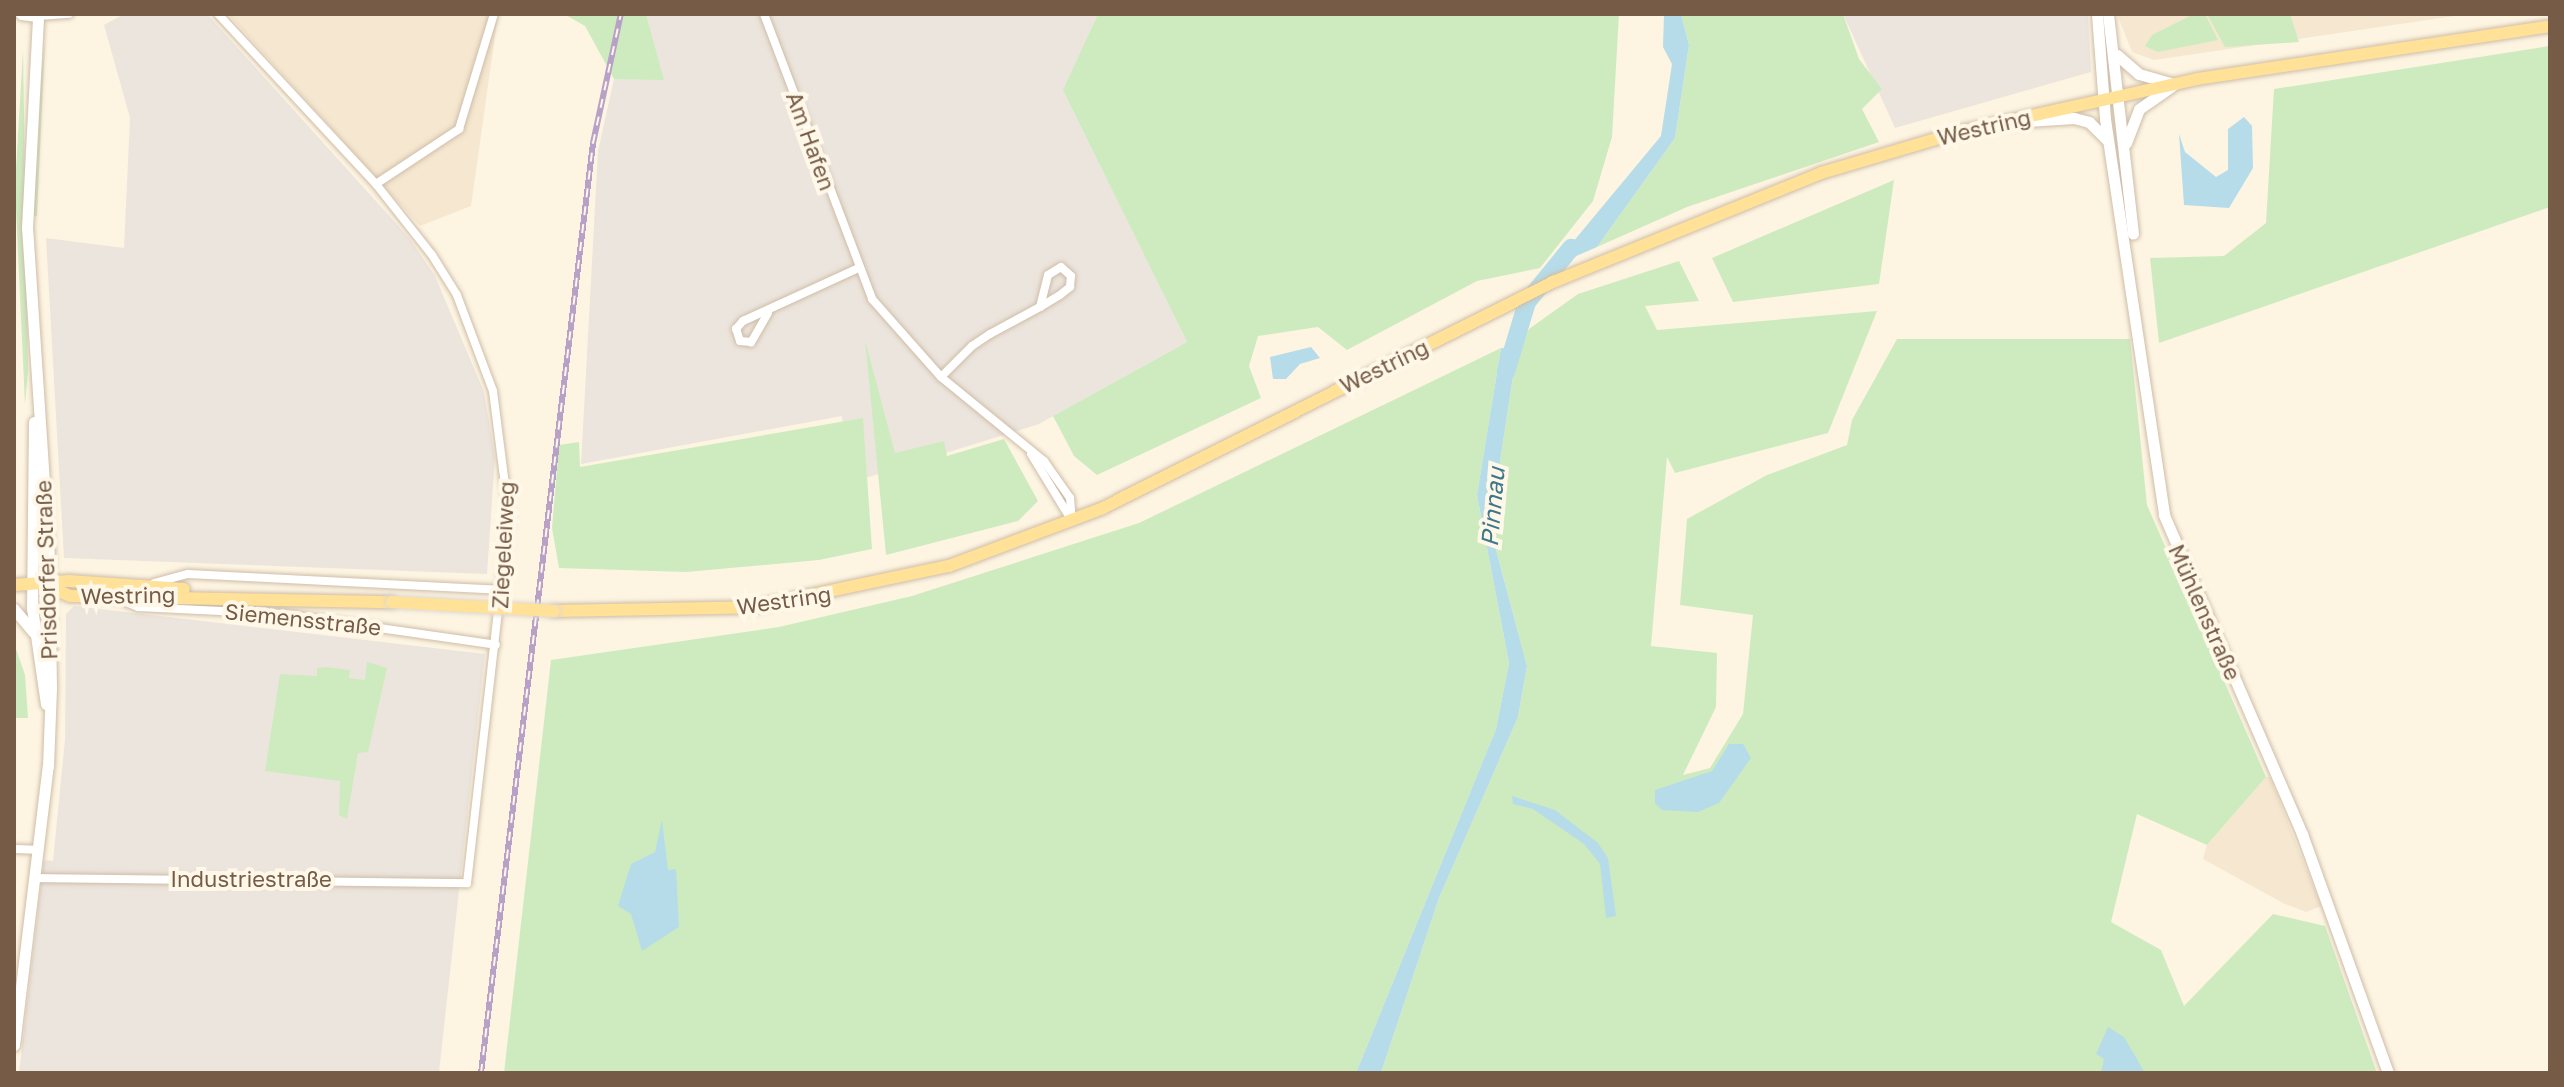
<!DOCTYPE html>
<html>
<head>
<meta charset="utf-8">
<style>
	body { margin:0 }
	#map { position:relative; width:2564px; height:1087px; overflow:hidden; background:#fdf5e2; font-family:"Golos Text",sans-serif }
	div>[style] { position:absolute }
	.residential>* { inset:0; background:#f5e7d0 }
	.industrial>* { inset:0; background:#ece5dd }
	.green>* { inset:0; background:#ceebc0 }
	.water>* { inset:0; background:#b5dce8 }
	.river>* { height:18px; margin:-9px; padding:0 9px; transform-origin:9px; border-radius:9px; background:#b5dce8 }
	.roads { filter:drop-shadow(0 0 2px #cfbda8) drop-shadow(0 0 2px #cfbda8) }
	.minor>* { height:8px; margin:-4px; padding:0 4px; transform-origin:4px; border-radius:4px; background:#fff }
	.secondary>* { height:11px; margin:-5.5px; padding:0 5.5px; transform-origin:5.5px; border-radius:5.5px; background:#fff }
	.primary>* { height:12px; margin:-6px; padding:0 6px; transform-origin:6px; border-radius:6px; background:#ffe197 }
	.rail>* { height:6px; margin-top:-3px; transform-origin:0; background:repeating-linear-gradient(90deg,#fff8e9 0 9px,#b8a0c7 0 18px); box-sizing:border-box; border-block:2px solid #b8a0c7 }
	.bridges { filter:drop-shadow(0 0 2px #ded8d3) drop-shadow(0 0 2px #ded8d3) }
	.primary-bridge>* { height:12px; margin:-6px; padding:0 6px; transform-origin:6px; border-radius:6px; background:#ffe197 }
	span { translate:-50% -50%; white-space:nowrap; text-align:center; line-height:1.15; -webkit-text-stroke:8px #fff8e9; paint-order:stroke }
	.street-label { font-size:22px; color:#765c47 }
	.water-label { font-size:24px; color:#40788b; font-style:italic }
	.frame { position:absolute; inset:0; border:16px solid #765c47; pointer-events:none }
</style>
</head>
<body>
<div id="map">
	<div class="residential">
		<div style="clip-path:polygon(228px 14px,498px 14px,471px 206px,420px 226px)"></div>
		<div style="clip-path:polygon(2117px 14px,2468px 14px,2154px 60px,2132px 52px)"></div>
		<div style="clip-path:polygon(2266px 777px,2270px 777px,2321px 906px,2306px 912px,2283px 903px,2203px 859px,2207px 845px)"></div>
	</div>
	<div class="industrial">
		<div style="clip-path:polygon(124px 14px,207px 14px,410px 239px,435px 276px,484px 392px,495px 457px,487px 574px,64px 558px,46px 238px,124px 248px,130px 118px,104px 25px)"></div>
		<div style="clip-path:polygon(646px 14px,1098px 14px,1064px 91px,1187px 342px,1039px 424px,846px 484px,842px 416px,581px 464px,598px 151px,614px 79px,663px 79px)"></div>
		<div style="clip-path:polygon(1843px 14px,2088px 14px,2091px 72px,1895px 128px)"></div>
		<div style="clip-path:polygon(74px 606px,485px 654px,439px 1073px,19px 1073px,44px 860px,53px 861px,65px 739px,66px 614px)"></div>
	</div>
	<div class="green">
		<div style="clip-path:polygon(564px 14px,646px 14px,664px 80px,614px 79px,585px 26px)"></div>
		<div style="clip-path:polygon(1098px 14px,1619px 14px,1612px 137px,1593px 201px,1540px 268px,1477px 281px,1347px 350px,1318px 327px,1258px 336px,1249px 366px,1261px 398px,1097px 475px,1074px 456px,1053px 416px,1187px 342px,1063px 90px)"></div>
		<div style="clip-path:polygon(1681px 14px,1843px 14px,1859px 59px,1882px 89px,1862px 109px,1879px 142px,1687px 207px,1597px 247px,1675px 138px,1689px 45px)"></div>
		<div style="clip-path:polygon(2194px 14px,2205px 14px,2218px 40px,2158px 52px,2145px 46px,2152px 35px)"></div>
		<div style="clip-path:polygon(2207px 14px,2290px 14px,2299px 42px,2225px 47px)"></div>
		<div style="clip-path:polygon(45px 42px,37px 216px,34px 216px,33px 155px)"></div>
		<div style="clip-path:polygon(2550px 46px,2550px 207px,2159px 343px,2150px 258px,2224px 256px,2266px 223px,2274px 89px)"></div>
		<div style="clip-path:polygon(23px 49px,28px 371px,25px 405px,15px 187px)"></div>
		<div style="clip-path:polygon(1894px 180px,1879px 284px,1733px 302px,1712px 258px)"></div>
		<div style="clip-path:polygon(1679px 261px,1699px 301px,1645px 306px,1657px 330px,1877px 311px,1828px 433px,1675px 473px,1667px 457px,1651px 646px,1717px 653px,1716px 707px,1683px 775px,1710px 768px,1743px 714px,1753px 615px,1680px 605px,1687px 519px,1767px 475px,1847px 445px,1852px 420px,1897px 339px,2130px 339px,2147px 505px,2266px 777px,2207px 845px,2137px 814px,2111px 922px,2161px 950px,2184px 1006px,2273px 914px,2325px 926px,2377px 1073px,1381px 1073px,1439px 898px,1518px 717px,1527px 666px,1496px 550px,1496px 488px,1517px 350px,1529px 329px,1578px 294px)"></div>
		<div style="clip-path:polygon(865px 340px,895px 453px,944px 441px,947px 456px,1004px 439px,1038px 501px,1018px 521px,886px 555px)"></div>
		<div style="clip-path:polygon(1501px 348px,1477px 495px,1509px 663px,1496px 729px,1356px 1073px,504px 1073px,551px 660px,779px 627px,912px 596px,1139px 523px)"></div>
		<div style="clip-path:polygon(863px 418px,872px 549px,819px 560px,686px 572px,559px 568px,552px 528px,559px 445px,579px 442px,580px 467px)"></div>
		<div style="clip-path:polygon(14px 643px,25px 675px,28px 718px,14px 718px)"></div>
		<div style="clip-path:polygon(367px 662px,387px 668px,368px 752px,358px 753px,347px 819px,339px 815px,340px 781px,265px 771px,280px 674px,317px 676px,317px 668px,326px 667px,350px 670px,349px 678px,365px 680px)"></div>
	</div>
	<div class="water">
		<div style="clip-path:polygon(1664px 14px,1681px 14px,1689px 45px,1675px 138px,1597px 247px,1553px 266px,1661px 136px,1672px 64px,1663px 47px)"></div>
		<div style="clip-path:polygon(2244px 117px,2252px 126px,2253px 168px,2229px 208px,2184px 205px,2179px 134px,2185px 152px,2216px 177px,2228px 170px,2228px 129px)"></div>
		<div style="clip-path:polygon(1311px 347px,1320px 358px,1300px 364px,1286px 379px,1273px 379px,1270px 357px)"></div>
		<div style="clip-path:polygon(1501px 348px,1517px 350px,1496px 488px,1496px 550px,1527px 666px,1518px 717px,1439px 898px,1381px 1073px,1356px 1073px,1496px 729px,1509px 663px,1477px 495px)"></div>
		<div style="clip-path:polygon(1729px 744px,1743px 744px,1751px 758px,1719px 803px,1698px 812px,1662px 810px,1655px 803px,1655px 790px,1712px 771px)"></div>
		<div style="clip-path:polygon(1512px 796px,1555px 810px,1598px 843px,1608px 858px,1616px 916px,1606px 918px,1600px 864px,1584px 844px,1533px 809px,1513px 804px)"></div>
		<div style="clip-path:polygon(662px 820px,668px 870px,676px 869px,679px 927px,642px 951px,631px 914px,618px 906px,631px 864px,655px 852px)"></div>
		<div style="clip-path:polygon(2108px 1027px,2124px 1037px,2145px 1073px,2101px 1073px,2104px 1059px,2096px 1054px)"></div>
	</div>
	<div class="river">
		<div style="left:1506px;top:372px;width:73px;rotate:-73.3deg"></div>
		<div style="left:1527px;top:302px;width:70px;rotate:-50.8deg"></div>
	</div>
	<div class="roads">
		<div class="minor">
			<div style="left:764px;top:14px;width:305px;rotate:69.2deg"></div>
			<div style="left:872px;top:299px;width:104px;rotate:48.5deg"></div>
			<div style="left:941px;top:377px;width:133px;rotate:39.2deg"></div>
			<div style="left:1044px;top:461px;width:45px;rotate:54.9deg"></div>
			<div style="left:1070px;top:498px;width:23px;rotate:85deg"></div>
			<div style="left:38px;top:16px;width:31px;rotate:-4deg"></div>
			<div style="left:376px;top:184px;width:100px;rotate:-33.5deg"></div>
			<div style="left:459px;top:129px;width:120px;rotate:-73.1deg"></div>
			<div style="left:768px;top:313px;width:34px;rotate:120deg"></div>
			<div style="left:751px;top:342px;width:11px;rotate:-175deg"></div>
			<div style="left:740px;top:341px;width:13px;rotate:-108deg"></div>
			<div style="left:736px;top:329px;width:11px;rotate:-49deg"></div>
			<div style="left:743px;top:321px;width:128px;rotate:-24.6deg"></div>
			<div style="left:941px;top:377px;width:44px;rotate:-45deg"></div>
			<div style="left:972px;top:346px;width:22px;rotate:-34deg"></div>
			<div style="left:990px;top:334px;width:57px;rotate:-28.4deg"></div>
			<div style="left:1040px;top:307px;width:23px;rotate:-31deg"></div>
			<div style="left:1060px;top:295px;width:13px;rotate:-39deg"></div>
			<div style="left:1070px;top:287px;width:11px;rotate:-85deg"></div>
			<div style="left:1071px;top:276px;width:13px;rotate:-138deg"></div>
			<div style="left:1061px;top:267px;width:15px;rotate:148deg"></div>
			<div style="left:1048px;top:275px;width:33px;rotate:104deg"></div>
			<div style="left:1031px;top:454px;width:79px;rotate:58.5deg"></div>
			<div style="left:154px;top:583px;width:35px;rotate:-15deg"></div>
			<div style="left:188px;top:574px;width:316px;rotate:2.9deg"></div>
			<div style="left:116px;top:598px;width:24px;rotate:22deg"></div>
			<div style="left:138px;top:607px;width:144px;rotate:2.8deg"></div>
			<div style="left:282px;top:614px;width:216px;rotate:8.2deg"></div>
			<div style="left:14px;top:849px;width:23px;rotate:2deg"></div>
			<div style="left:34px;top:878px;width:433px;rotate:0.7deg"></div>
			<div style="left:467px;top:883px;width:369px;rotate:-83.5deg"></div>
			<div style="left:509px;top:516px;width:126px;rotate:-97.3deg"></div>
			<div style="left:493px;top:391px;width:103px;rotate:-110.6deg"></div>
			<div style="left:457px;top:295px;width:47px;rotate:-122deg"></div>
			<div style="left:432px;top:255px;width:90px;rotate:-128.3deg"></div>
			<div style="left:376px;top:184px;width:232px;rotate:-132.9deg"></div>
		</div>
		<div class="secondary">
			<div style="left:2097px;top:14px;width:105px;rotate:85.6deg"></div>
			<div style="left:2105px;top:119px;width:400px;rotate:81.5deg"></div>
			<div style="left:2164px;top:515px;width:348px;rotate:66.6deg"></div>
			<div style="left:2302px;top:834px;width:254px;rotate:70.2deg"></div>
			<div style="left:2108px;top:14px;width:221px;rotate:83.5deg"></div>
			<div style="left:2117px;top:55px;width:29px;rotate:41deg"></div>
			<div style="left:2139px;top:74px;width:37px;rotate:16deg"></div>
			<div style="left:2011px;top:122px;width:63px;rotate:-3.6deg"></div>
			<div style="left:2074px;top:118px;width:16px;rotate:15deg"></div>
			<div style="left:2089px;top:122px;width:25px;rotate:45deg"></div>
			<div style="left:2126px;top:143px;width:36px;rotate:-69deg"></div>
			<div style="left:2139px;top:109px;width:39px;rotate:-35deg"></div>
			<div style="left:34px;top:422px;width:186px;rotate:90.6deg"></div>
			<div style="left:32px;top:608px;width:97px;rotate:81.7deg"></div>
			<div style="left:14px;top:609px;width:31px;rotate:50deg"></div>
			<div style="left:14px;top:1045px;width:281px;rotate:-83.1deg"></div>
			<div style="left:48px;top:766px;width:78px;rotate:-87.8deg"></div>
			<div style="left:51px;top:688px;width:130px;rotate:-90.9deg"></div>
			<div style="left:49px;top:558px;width:331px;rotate:-93.8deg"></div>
			<div style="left:27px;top:228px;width:212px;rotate:-87deg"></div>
			<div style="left:38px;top:16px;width:17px;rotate:-173deg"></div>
		</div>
		<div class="primary">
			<div style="left:14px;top:585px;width:55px;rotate:-4.2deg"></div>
			<div style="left:69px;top:581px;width:115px;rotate:4deg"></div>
			<div style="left:49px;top:587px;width:23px;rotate:23deg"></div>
			<div style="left:70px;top:596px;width:322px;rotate:1.1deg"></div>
			<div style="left:554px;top:611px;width:200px;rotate:-1.1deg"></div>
			<div style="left:754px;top:607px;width:199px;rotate:-11.9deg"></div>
			<div style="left:949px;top:566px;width:165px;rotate:-20.6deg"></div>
			<div style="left:1103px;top:508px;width:504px;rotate:-26.67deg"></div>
			<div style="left:1553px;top:282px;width:289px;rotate:-22.1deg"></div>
			<div style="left:1821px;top:173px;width:148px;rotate:-16.5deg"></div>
			<div style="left:1963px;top:131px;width:240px;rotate:-12.5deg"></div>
			<div style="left:2197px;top:79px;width:357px;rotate:-8.5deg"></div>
		</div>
	</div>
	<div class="rail">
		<div style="left:481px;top:1073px;width:937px;rotate:-83.13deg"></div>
		<div style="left:593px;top:143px;width:132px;rotate:-77.8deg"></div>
	</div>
	<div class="bridges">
		<div class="primary-bridge">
			<div style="left:392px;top:602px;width:162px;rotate:3.2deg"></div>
		</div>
	</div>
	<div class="street-label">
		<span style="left:1984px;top:127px;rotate:-13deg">Westring</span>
		<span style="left:811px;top:141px;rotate:70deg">Am Hafen</span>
		<span style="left:1384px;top:366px;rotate:-26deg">Westring</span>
		<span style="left:503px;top:545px;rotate:-87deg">Ziegeleiweg</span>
		<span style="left:46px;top:570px;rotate:-92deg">Prisdorfer Straße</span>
		<span style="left:128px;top:595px;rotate:-1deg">Westring</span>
		<span style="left:784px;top:600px;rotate:-8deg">Westring</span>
		<span style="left:2205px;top:612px;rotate:66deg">Mühlenstraße</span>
		<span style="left:303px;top:619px;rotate:6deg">Siemensstraße</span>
		<span style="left:251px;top:879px">Industriestraße</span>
	</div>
	<div class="water-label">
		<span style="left:1492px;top:507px;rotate:-85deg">Pinnau</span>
	</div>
	<div class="frame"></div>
</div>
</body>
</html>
